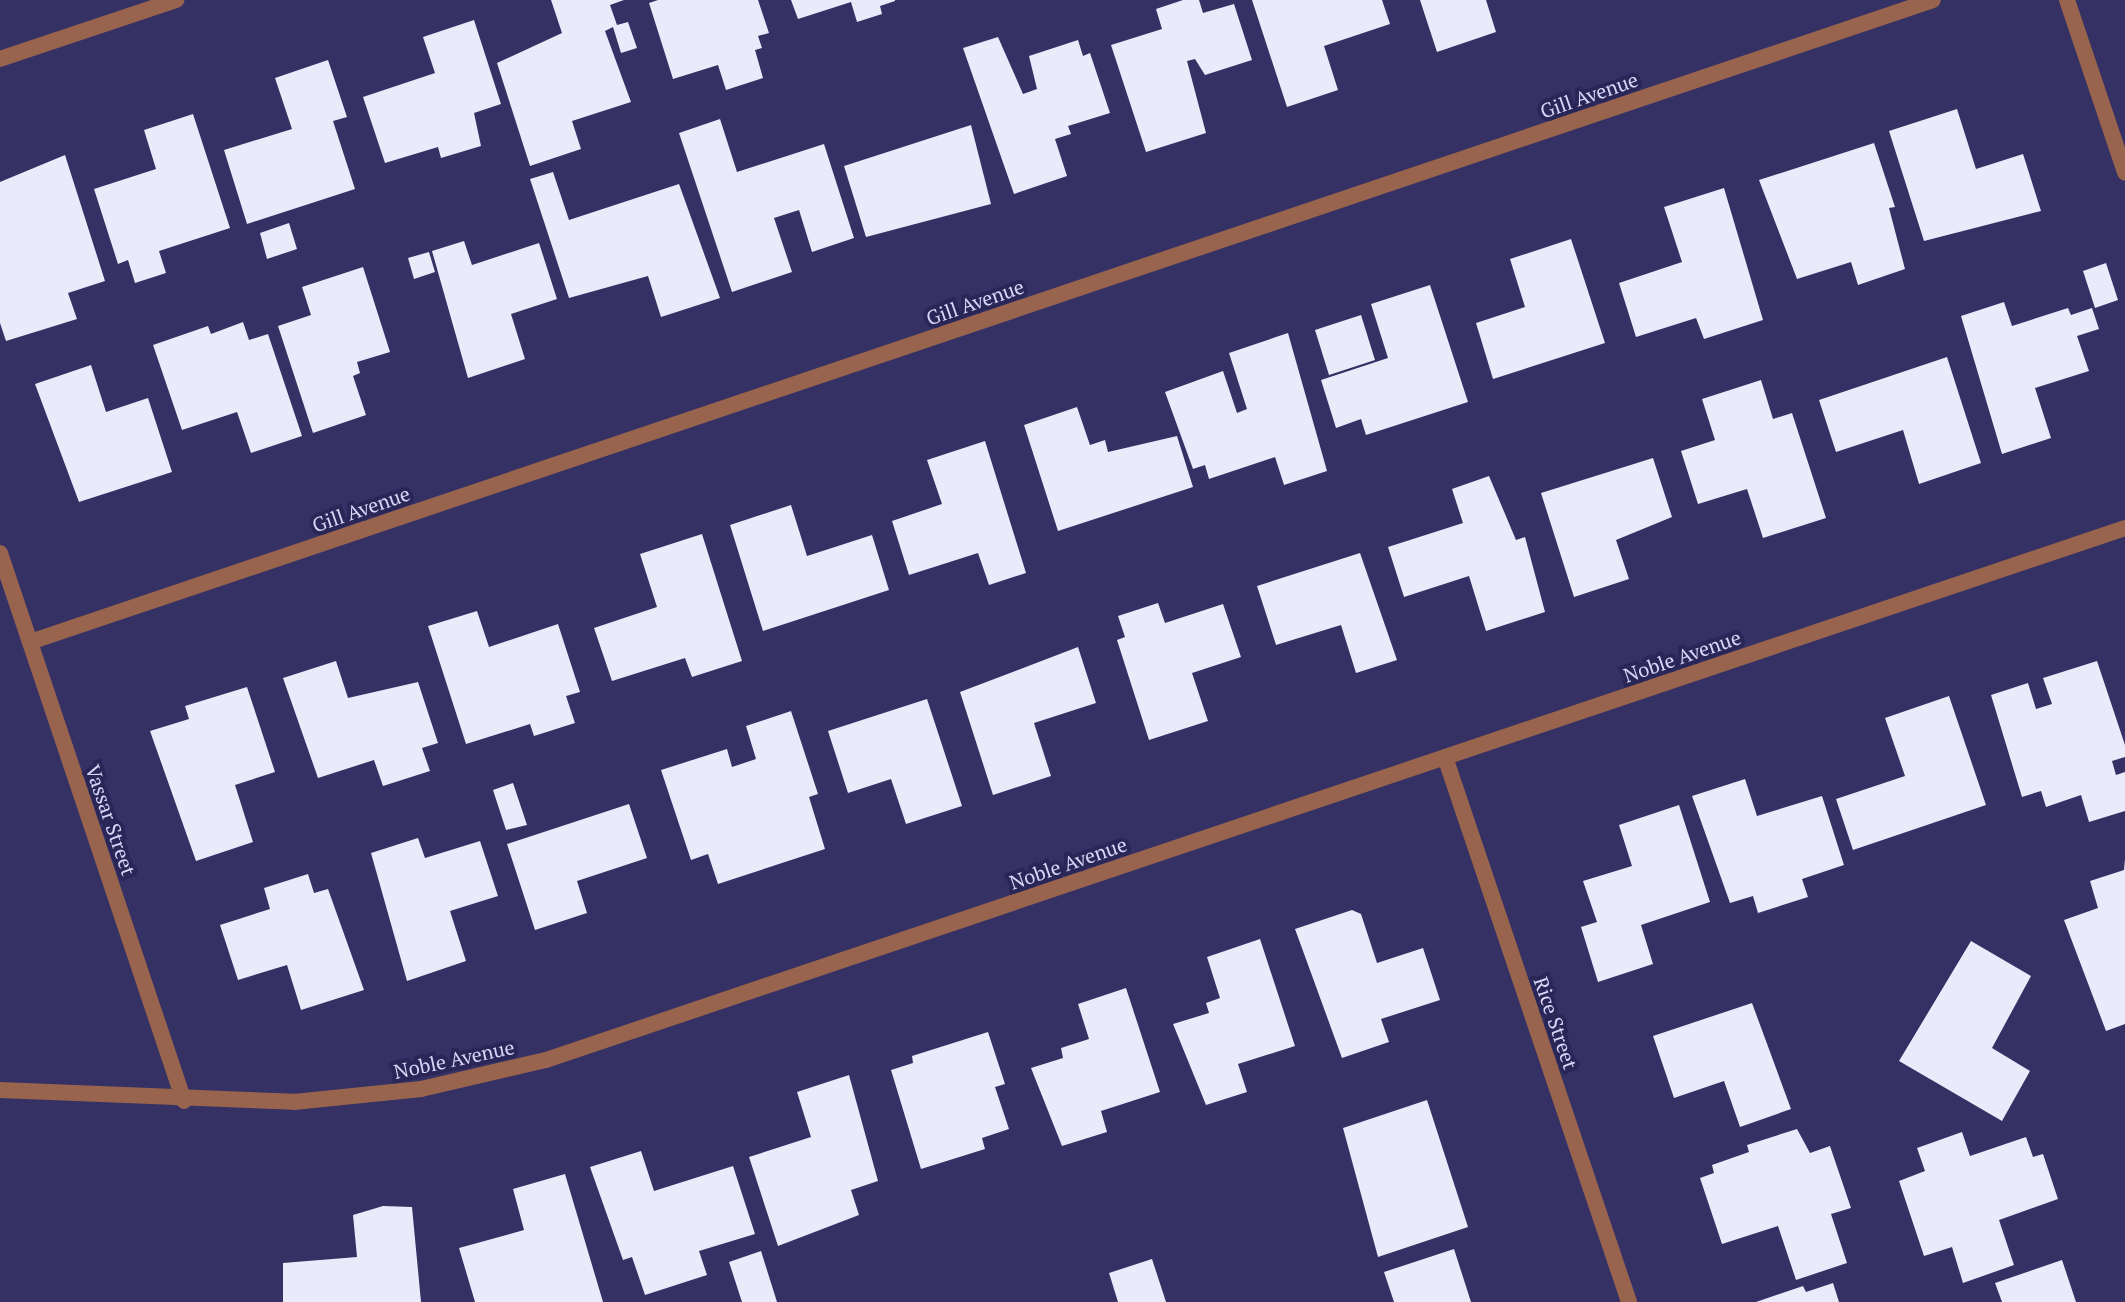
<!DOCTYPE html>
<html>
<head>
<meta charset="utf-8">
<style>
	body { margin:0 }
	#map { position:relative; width:2125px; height:1302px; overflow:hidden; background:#353164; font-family:"PT Serif",serif }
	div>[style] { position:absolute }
	.building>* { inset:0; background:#e9eafa }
	.minor>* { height:16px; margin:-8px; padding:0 8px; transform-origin:8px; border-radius:8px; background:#99644e }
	span { translate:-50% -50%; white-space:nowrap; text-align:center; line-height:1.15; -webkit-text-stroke:8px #2b2658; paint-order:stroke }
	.street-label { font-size:20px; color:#d7d8f8 }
</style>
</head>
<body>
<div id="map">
	<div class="building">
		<div style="clip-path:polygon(551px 0,624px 0,610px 5px,617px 25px,628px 22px,637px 48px,621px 53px,613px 27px,605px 31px,631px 102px,572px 121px,581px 149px,530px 166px,497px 63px,562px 33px)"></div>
		<div style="clip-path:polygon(658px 0,758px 0,769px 33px,758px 36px,762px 48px,755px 50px,763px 78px,726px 90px,718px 65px,673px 79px,649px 3px)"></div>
		<div style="clip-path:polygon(791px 0,895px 0,895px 1px,880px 6px,882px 14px,857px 22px,851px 2px,798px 19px)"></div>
		<div style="clip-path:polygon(1183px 0,1199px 0,1203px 13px,1234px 4px,1252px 60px,1205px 75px,1195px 59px,1187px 61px,1206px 133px,1146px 152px,1111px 45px,1162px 29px,1156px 9px)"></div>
		<div style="clip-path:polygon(1252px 0,1382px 0,1390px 24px,1324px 46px,1338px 90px,1287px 107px)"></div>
		<div style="clip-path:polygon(1420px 0,1486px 0,1496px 32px,1437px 52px)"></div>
		<div style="clip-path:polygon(474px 20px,501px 104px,474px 113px,481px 146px,441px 158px,438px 147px,385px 163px,363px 97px,435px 73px,423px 37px)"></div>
		<div style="clip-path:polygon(998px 37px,1023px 94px,1037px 89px,1029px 56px,1078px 40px,1083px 56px,1090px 53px,1110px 113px,1068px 126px,1071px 134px,1055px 139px,1067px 176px,1014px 194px,963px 48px)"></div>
		<div style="clip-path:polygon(328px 60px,347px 117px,333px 121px,355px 189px,247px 224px,224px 150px,292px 129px,275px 78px)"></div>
		<div style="clip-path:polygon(1957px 109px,1976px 169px,2023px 154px,2041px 211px,1924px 241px,1889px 131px)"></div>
		<div style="clip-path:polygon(193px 114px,230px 228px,159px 251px,166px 273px,135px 283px,128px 260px,118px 264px,94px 189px,156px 169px,144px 130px)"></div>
		<div style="clip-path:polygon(720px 119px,737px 172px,824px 144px,854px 238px,812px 252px,799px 210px,774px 218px,792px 272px,732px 292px,679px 133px)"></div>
		<div style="clip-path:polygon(971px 125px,991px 204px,866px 237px,844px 166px)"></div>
		<div style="clip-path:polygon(1874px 143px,1895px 207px,1889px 208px,1905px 269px,1858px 285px,1851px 262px,1797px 279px,1759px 180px)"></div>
		<div style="clip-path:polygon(65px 155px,105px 281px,68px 293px,77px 319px,6px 341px,0 323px,0 182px)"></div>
		<div style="clip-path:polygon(553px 172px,569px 220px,679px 184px,720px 298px,661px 317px,648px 276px,569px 298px,530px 179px)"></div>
		<div style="clip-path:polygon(1724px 188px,1763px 320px,1704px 339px,1696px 318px,1636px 337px,1619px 283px,1682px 262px,1664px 207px)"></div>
		<div style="clip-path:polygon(289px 223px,297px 249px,267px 259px,260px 233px)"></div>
		<div style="clip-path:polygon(1571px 239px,1605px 343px,1493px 379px,1476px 323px,1525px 307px,1510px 259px)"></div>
		<div style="clip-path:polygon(464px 241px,472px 265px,539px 243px,557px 299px,511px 314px,525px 359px,468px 378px,432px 251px)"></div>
		<div style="clip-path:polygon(429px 252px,435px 272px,414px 279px,408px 258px)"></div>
		<div style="clip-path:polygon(2106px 263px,2118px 300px,2095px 308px,2083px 271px)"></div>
		<div style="clip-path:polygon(363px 267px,390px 352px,357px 362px,360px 373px,353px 376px,366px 415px,313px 433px,278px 326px,311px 315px,302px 287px)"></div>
		<div style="clip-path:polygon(1430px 285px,1468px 402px,1366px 435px,1361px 419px,1336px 428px,1321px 380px,1388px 358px,1371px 304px)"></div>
		<div style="clip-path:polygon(2004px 302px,2012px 326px,2068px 308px,2071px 315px,2092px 308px,2099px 329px,2077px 336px,2089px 371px,2035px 388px,2051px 438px,2002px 454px,1961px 316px)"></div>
		<div style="clip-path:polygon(1361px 315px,1375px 360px,1329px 375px,1315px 330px)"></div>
		<div style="clip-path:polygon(243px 322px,249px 340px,268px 334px,302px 436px,251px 453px,237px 412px,182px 430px,153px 345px,208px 326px,211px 334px)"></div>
		<div style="clip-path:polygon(1288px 333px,1327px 471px,1284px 485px,1275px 457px,1209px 479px,1205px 465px,1193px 469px,1165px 392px,1223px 371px,1237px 413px,1247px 409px,1229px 353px)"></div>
		<div style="clip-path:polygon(1947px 357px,1981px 463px,1919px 484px,1903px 430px,1836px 452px,1819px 400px)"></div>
		<div style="clip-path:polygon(91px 365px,106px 412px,148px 398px,172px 472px,79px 502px,35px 384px)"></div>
		<div style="clip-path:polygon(1761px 380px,1773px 419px,1792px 413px,1826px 518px,1763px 538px,1747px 489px,1698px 504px,1681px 451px,1715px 440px,1702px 399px)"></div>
		<div style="clip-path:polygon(1077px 407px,1090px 445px,1105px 440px,1108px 452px,1177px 436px,1193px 487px,1058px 531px,1024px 425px)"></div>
		<div style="clip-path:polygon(985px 441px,1026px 573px,989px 585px,978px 553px,909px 575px,892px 521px,942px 504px,927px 460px)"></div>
		<div style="clip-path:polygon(1653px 458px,1672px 517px,1616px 540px,1629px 579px,1574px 597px,1541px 493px)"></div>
		<div style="clip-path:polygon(1489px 476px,1516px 540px,1525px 537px,1545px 612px,1486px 631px,1469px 576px,1404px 597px,1388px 547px,1463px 523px,1452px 489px)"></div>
		<div style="clip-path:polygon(791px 505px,807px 556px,872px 535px,889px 590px,763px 631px,730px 525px)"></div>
		<div style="clip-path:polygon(702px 534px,742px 661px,692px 677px,685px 658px,612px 681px,594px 628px,657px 607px,640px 554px)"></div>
		<div style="clip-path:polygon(1360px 553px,1397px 660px,1356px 673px,1341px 625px,1276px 645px,1257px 586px)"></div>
		<div style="clip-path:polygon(1158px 603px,1165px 623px,1223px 604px,1241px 657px,1192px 673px,1208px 721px,1149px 740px,1117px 640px,1125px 637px,1118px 616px)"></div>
		<div style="clip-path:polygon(477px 611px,489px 647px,558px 624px,580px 692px,566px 696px,575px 723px,534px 736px,530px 724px,466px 744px,428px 626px)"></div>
		<div style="clip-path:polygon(1078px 647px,1096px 703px,1034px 723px,1051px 776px,993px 795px,960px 692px)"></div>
		<div style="clip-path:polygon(336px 661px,348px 698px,418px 682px,438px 743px,422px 748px,430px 771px,383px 786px,374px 760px,318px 778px,283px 678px)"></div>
		<div style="clip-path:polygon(2097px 661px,2125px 745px,2125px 757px,2112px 761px,2116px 775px,2125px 772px,2125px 811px,2089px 822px,2081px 795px,2046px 807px,2041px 791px,2022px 797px,1991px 695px,2028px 683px,2036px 709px,2052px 704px,2043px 678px)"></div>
		<div style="clip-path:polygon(247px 687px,275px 772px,235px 785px,253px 842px,196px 861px,150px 731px,189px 719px,185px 706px)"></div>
		<div style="clip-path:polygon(1949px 696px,1986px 805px,1853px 850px,1836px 799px,1905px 776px,1885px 718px)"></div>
		<div style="clip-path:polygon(927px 699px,962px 806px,906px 824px,891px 779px,848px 793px,828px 731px)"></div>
		<div style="clip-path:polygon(791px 711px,818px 794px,809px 797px,825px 849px,718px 884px,708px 854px,691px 860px,661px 770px,727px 749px,732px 767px,756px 759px,746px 726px)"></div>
		<div style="clip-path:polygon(1745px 779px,1757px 816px,1822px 796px,1844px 865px,1802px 879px,1808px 897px,1758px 913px,1753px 896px,1730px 903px,1692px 796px)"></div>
		<div style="clip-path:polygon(513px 783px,527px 825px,506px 830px,493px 790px)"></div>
		<div style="clip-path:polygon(629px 804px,647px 858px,577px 881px,587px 913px,535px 930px,507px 844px)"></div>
		<div style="clip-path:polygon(1679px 805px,1710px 902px,1641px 925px,1653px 964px,1598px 982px,1581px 927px,1597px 922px,1583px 881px,1632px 866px,1619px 825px)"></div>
		<div style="clip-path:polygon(418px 838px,425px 858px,480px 841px,498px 896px,450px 911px,466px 961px,407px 981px,371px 853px)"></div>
		<div style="clip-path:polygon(2125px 859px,2125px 1024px,2106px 1031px,2064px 920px,2098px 908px,2090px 881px,2124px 870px)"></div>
		<div style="clip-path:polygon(308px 874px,314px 893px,328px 889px,364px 990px,301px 1010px,287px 965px,238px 980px,220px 925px,270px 909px,264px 888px)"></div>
		<div style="clip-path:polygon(1352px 910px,1361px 914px,1377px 963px,1423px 948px,1440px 1000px,1381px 1019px,1389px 1042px,1342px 1058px,1295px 929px)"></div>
		<div style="clip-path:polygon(1260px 939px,1295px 1046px,1238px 1064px,1247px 1092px,1206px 1105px,1173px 1024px,1209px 1013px,1206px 1003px,1220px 998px,1207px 957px)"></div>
		<div style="clip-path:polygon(1971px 941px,2031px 976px,1992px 1048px,2030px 1071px,2002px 1121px,1899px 1061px)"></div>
		<div style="clip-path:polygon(1126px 988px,1160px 1092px,1101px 1111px,1107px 1132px,1062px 1146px,1031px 1068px,1063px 1058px,1061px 1048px,1089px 1039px,1078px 1004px)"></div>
		<div style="clip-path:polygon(1752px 1003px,1791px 1109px,1740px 1127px,1724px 1081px,1674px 1098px,1653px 1036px)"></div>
		<div style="clip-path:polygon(988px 1032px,1005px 1084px,995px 1087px,1009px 1129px,982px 1138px,985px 1149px,921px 1169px,891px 1070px,913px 1063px,912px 1056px)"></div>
		<div style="clip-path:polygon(849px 1075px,878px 1181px,851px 1190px,859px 1215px,778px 1246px,749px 1157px,811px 1137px,797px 1092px)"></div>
		<div style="clip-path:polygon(1427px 1100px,1468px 1227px,1378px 1257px,1343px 1128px)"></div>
		<div style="clip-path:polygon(1797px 1129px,1810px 1153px,1830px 1146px,1851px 1208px,1831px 1214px,1847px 1263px,1796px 1280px,1778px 1226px,1722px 1244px,1700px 1178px,1714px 1173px,1712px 1165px,1749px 1152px,1747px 1145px)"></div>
		<div style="clip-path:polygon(1962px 1132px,1970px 1156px,2026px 1137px,2033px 1157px,2043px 1154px,2058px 1199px,1999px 1220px,2014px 1265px,1963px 1283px,1952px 1247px,1924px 1256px,1899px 1181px,1925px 1171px,1917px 1148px)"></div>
		<div style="clip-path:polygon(641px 1151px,654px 1191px,733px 1166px,755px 1234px,699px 1251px,707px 1275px,645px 1295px,632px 1257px,623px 1260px,590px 1167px)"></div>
		<div style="clip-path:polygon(565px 1174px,603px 1302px,475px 1302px,459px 1248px,524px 1230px,513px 1189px)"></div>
		<div style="clip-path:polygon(383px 1206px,412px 1207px,421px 1302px,283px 1302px,283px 1263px,357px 1257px,353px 1215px)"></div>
		<div style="clip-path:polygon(1454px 1249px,1471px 1302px,1394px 1302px,1384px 1272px)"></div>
		<div style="clip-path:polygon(761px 1251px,777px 1302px,742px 1302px,729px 1262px)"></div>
		<div style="clip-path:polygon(1152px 1259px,1166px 1302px,1118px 1302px,1109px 1273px)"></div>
		<div style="clip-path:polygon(2062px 1260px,2076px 1302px,2002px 1302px,1995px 1283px)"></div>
		<div style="clip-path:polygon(1833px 1283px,1839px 1302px,1756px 1302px,1803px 1286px,1806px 1292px)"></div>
	</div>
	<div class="minor">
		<div style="left:2067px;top:0;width:182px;rotate:71.4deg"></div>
		<div style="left:0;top:59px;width:186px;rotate:-18.5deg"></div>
		<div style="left:0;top:553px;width:578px;rotate:71.44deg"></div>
		<div style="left:30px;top:642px;width:2008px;rotate:-18.64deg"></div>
		<div style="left:1445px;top:757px;width:575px;rotate:71.34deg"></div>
		<div style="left:0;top:1090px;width:294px;rotate:2.3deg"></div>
		<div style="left:294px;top:1102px;width:128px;rotate:-5.8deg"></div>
		<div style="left:421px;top:1089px;width:128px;rotate:-13.1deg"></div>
		<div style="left:546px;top:1060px;width:1666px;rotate:-18.62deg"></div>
	</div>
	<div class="street-label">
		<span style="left:1589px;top:95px;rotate:-19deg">Gill Avenue</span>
		<span style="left:975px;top:302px;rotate:-19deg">Gill Avenue</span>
		<span style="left:361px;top:509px;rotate:-19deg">Gill Avenue</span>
		<span style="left:1682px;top:656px;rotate:-19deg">Noble Avenue</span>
		<span style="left:111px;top:820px;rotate:71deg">Vassar Street</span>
		<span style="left:1068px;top:863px;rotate:-19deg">Noble Avenue</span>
		<span style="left:1556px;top:1023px;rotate:71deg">Rice Street</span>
		<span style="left:454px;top:1059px;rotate:-12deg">Noble Avenue</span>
	</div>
</div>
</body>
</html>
